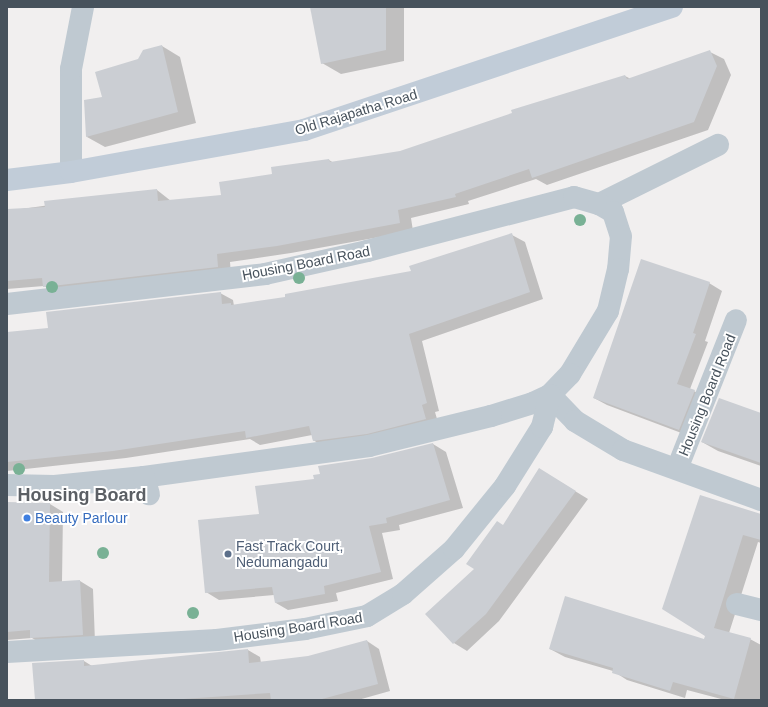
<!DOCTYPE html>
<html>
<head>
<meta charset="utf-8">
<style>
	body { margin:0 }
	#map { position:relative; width:768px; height:707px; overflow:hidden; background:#f1efef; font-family:Arial,sans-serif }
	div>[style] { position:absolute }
	.shadow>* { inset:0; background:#0003 }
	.building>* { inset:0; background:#cbced3 }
	.street>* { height:22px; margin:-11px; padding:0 11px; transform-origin:11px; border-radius:11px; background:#bfc9d1 }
	.secondary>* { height:22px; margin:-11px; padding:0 11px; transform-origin:11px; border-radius:11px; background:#c1ccd8 }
	.trees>* { width:12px; height:12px; margin:-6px; border-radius:50%; background:#79b195 }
	.dots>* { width:11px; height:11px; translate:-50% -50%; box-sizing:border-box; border:2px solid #fff; border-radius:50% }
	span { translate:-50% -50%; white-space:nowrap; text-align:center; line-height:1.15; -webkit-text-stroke:4px #fff; paint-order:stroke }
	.street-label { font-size:14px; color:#47525c }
	.shop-label { font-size:14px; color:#366cbe }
	.left { translate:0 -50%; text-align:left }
	.service-label { font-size:14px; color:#4e5e75 }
	.district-label { font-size:18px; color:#5b5f64; font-weight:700 }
	.frame { position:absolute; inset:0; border:8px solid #47525c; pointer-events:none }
</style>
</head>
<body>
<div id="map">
	<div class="shadow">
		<div style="clip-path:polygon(311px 7px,404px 7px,404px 61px,341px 74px,322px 63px)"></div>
		<div style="clip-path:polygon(162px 46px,180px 57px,196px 123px,105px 147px,87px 137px,103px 98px,138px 60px)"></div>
		<div style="clip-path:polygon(710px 52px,724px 59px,731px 75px,708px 130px,547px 185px,536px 179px,468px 201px,469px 204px,411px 218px,413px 231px,291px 253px,230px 262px,231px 274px,57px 294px,44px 286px,7px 289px,7px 211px,157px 190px,171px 201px,222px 196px,273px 175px,329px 160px,334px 163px,400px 152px,625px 76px,631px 79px)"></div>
		<div style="clip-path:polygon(512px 235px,525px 242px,543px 299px,422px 341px,439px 411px,435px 412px,439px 426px,326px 448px,313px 440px,312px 435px,260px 445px,250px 439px,126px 458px,7px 471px,7px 334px,49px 329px,220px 293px,233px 300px,234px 306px,286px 298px,412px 272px)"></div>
		<div style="clip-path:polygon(709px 283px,722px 291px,705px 341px,708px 342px,690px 389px,707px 398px,692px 437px,607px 405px,594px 398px)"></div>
		<div style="clip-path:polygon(761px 414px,761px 466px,718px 451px,702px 442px)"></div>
		<div style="clip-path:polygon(433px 444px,446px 452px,463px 508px,399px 525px,400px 530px,382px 533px,393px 579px,336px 593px,338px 601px,288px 610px,276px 603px,274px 595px,219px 600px,206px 592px,260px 515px,315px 480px,372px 459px)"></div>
		<div style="clip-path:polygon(552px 477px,588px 499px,499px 621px,467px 651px,454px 643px,427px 614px,475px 569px,504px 526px)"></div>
		<div style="clip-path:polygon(7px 503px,50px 504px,63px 512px,62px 582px,80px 581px,93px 589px,95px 642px,44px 645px,32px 638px,7px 640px)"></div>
		<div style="clip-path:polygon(761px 515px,761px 543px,758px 542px,729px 633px,750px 639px,761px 645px,761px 700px,725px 700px,687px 690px,685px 698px,627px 680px,613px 671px,565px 657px,550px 649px,704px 640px,706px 636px,663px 608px)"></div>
		<div style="clip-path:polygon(367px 641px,379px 649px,390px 691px,358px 700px,36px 700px,84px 661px,92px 666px,248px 650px,260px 657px,261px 663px,308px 657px)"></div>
	</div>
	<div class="building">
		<div style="clip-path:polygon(310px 7px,386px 7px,386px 50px,321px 64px)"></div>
		<div style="clip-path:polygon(162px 45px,178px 112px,86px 137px,84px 100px,102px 97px,95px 72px,138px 59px,143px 50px)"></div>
		<div style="clip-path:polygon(710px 50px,717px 66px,694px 122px,532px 178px,529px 169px,455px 194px,456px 197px,398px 210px,400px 223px,277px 246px,217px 254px,218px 267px,43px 287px,42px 278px,7px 281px,7px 209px,45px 207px,44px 201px,157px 189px,158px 201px,221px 195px,219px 182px,272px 174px,271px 167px,329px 159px,330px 162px,400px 151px,512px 113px,511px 110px,625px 75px,627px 79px)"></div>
		<div style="clip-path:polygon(512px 233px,530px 292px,409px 334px,427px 403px,422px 405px,426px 419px,367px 434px,313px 441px,309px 426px,246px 438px,245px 431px,113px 451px,7px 462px,7px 332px,48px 328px,46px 312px,221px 292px,222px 304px,231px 303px,231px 305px,285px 297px,285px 294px,411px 271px,409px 266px)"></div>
		<div style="clip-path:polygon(641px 259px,710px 282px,693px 333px,696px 334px,677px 384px,695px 390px,679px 430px,593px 398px)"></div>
		<div style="clip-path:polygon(719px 398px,761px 413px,761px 463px,701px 442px)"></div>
		<div style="clip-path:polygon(433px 443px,450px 500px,386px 518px,387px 523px,369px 526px,381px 572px,324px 586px,325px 594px,275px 603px,272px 587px,205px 593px,198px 520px,259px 514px,255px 486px,314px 479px,313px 475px,320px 474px,318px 466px,372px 458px)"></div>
		<div style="clip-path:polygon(539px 468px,576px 491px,486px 614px,453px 644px,425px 614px,474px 569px,466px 564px,497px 521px,503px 525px)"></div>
		<div style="clip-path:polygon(700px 495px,761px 514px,761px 540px,743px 535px,714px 628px,751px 638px,734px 699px,673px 682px,670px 691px,612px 673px,613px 668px,549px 649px,565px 596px,704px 639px,705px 636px,662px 609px)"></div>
		<div style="clip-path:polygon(7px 502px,50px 503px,49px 582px,80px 580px,83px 635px,30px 638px,30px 630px,7px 632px)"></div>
		<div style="clip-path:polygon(367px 640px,378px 684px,322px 699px,271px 700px,270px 693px,169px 700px,35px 700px,32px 663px,84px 660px,84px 666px,248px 649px,249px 663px,308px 656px)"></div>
	</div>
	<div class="street">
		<div style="left:71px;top:171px;width:102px;rotate:-90deg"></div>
		<div style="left:71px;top:69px;width:63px;rotate:-79deg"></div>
		<div style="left:599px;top:204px;width:133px;rotate:-26.4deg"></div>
		<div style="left:7px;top:304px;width:260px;rotate:-6.6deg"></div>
		<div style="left:265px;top:274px;width:105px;rotate:-12.7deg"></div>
		<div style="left:367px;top:251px;width:214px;rotate:-14.6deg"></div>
		<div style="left:574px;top:197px;width:26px;rotate:16deg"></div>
		<div style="left:599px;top:204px;width:16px;rotate:30deg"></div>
		<div style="left:613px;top:212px;width:25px;rotate:72deg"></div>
		<div style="left:621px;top:236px;width:33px;rotate:95deg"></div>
		<div style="left:618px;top:269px;width:43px;rotate:103.4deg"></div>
		<div style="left:608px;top:311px;width:74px;rotate:121.1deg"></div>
		<div style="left:570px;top:374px;width:29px;rotate:134deg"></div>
		<div style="left:550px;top:395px;width:19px;rotate:155deg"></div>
		<div style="left:533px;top:403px;width:44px;rotate:162.8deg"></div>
		<div style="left:491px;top:416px;width:126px;rotate:166.2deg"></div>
		<div style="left:369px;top:446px;width:227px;rotate:172.2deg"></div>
		<div style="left:144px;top:477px;width:90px;rotate:174.3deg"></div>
		<div style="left:54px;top:486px;width:47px;rotate:-178.8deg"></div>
		<div style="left:550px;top:395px;width:36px;rotate:46deg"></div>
		<div style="left:575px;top:421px;width:56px;rotate:31.1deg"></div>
		<div style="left:623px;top:450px;width:147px;rotate:19.9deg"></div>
		<div style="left:677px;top:469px;width:160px;rotate:-68.4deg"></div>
		<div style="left:144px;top:477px;width:18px;rotate:74deg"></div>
		<div style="left:737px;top:604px;width:25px;rotate:14deg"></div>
		<div style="left:7px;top:652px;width:210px;rotate:-3.3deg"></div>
		<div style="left:217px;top:640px;width:89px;rotate:-7.1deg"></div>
		<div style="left:305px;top:629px;width:63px;rotate:-11.8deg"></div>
		<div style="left:367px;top:616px;width:42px;rotate:-31.4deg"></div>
		<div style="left:403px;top:594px;width:68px;rotate:-41.4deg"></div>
		<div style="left:454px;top:549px;width:81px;rotate:-51deg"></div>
		<div style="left:505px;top:486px;width:70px;rotate:-57.9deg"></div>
		<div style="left:542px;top:427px;width:33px;rotate:-76deg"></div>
	</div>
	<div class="secondary">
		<div style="left:7px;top:180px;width:64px;rotate:-7.1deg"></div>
		<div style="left:71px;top:172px;width:237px;rotate:-10.2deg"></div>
		<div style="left:304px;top:130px;width:388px;rotate:-18.5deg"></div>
	</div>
	<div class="trees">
		<div style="left:580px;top:220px"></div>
		<div style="left:299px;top:278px"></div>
		<div style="left:52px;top:287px"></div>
		<div style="left:19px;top:469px"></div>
		<div style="left:103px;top:553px"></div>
		<div style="left:193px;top:613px"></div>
	</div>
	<div class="dots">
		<div style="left:27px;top:518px;background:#3f7fe0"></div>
		<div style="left:228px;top:554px;background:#5c6f8a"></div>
	</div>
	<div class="street-label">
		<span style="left:356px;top:112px;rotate:-17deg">Old Rajapatha Road</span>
		<span style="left:306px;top:263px;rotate:-11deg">Housing Board Road</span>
		<span style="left:707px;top:395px;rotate:-68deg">Housing Board Road</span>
		<span style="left:298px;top:627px;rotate:-9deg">Housing Board Road</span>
	</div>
	<div class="shop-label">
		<span class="left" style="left:35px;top:518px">Beauty Parlour</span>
	</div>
	<div class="service-label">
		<span class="left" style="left:236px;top:554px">Fast Track Court,<br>Nedumangadu</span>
	</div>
	<div class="district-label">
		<span style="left:82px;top:495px">Housing Board</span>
	</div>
	<div class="frame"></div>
</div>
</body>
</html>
